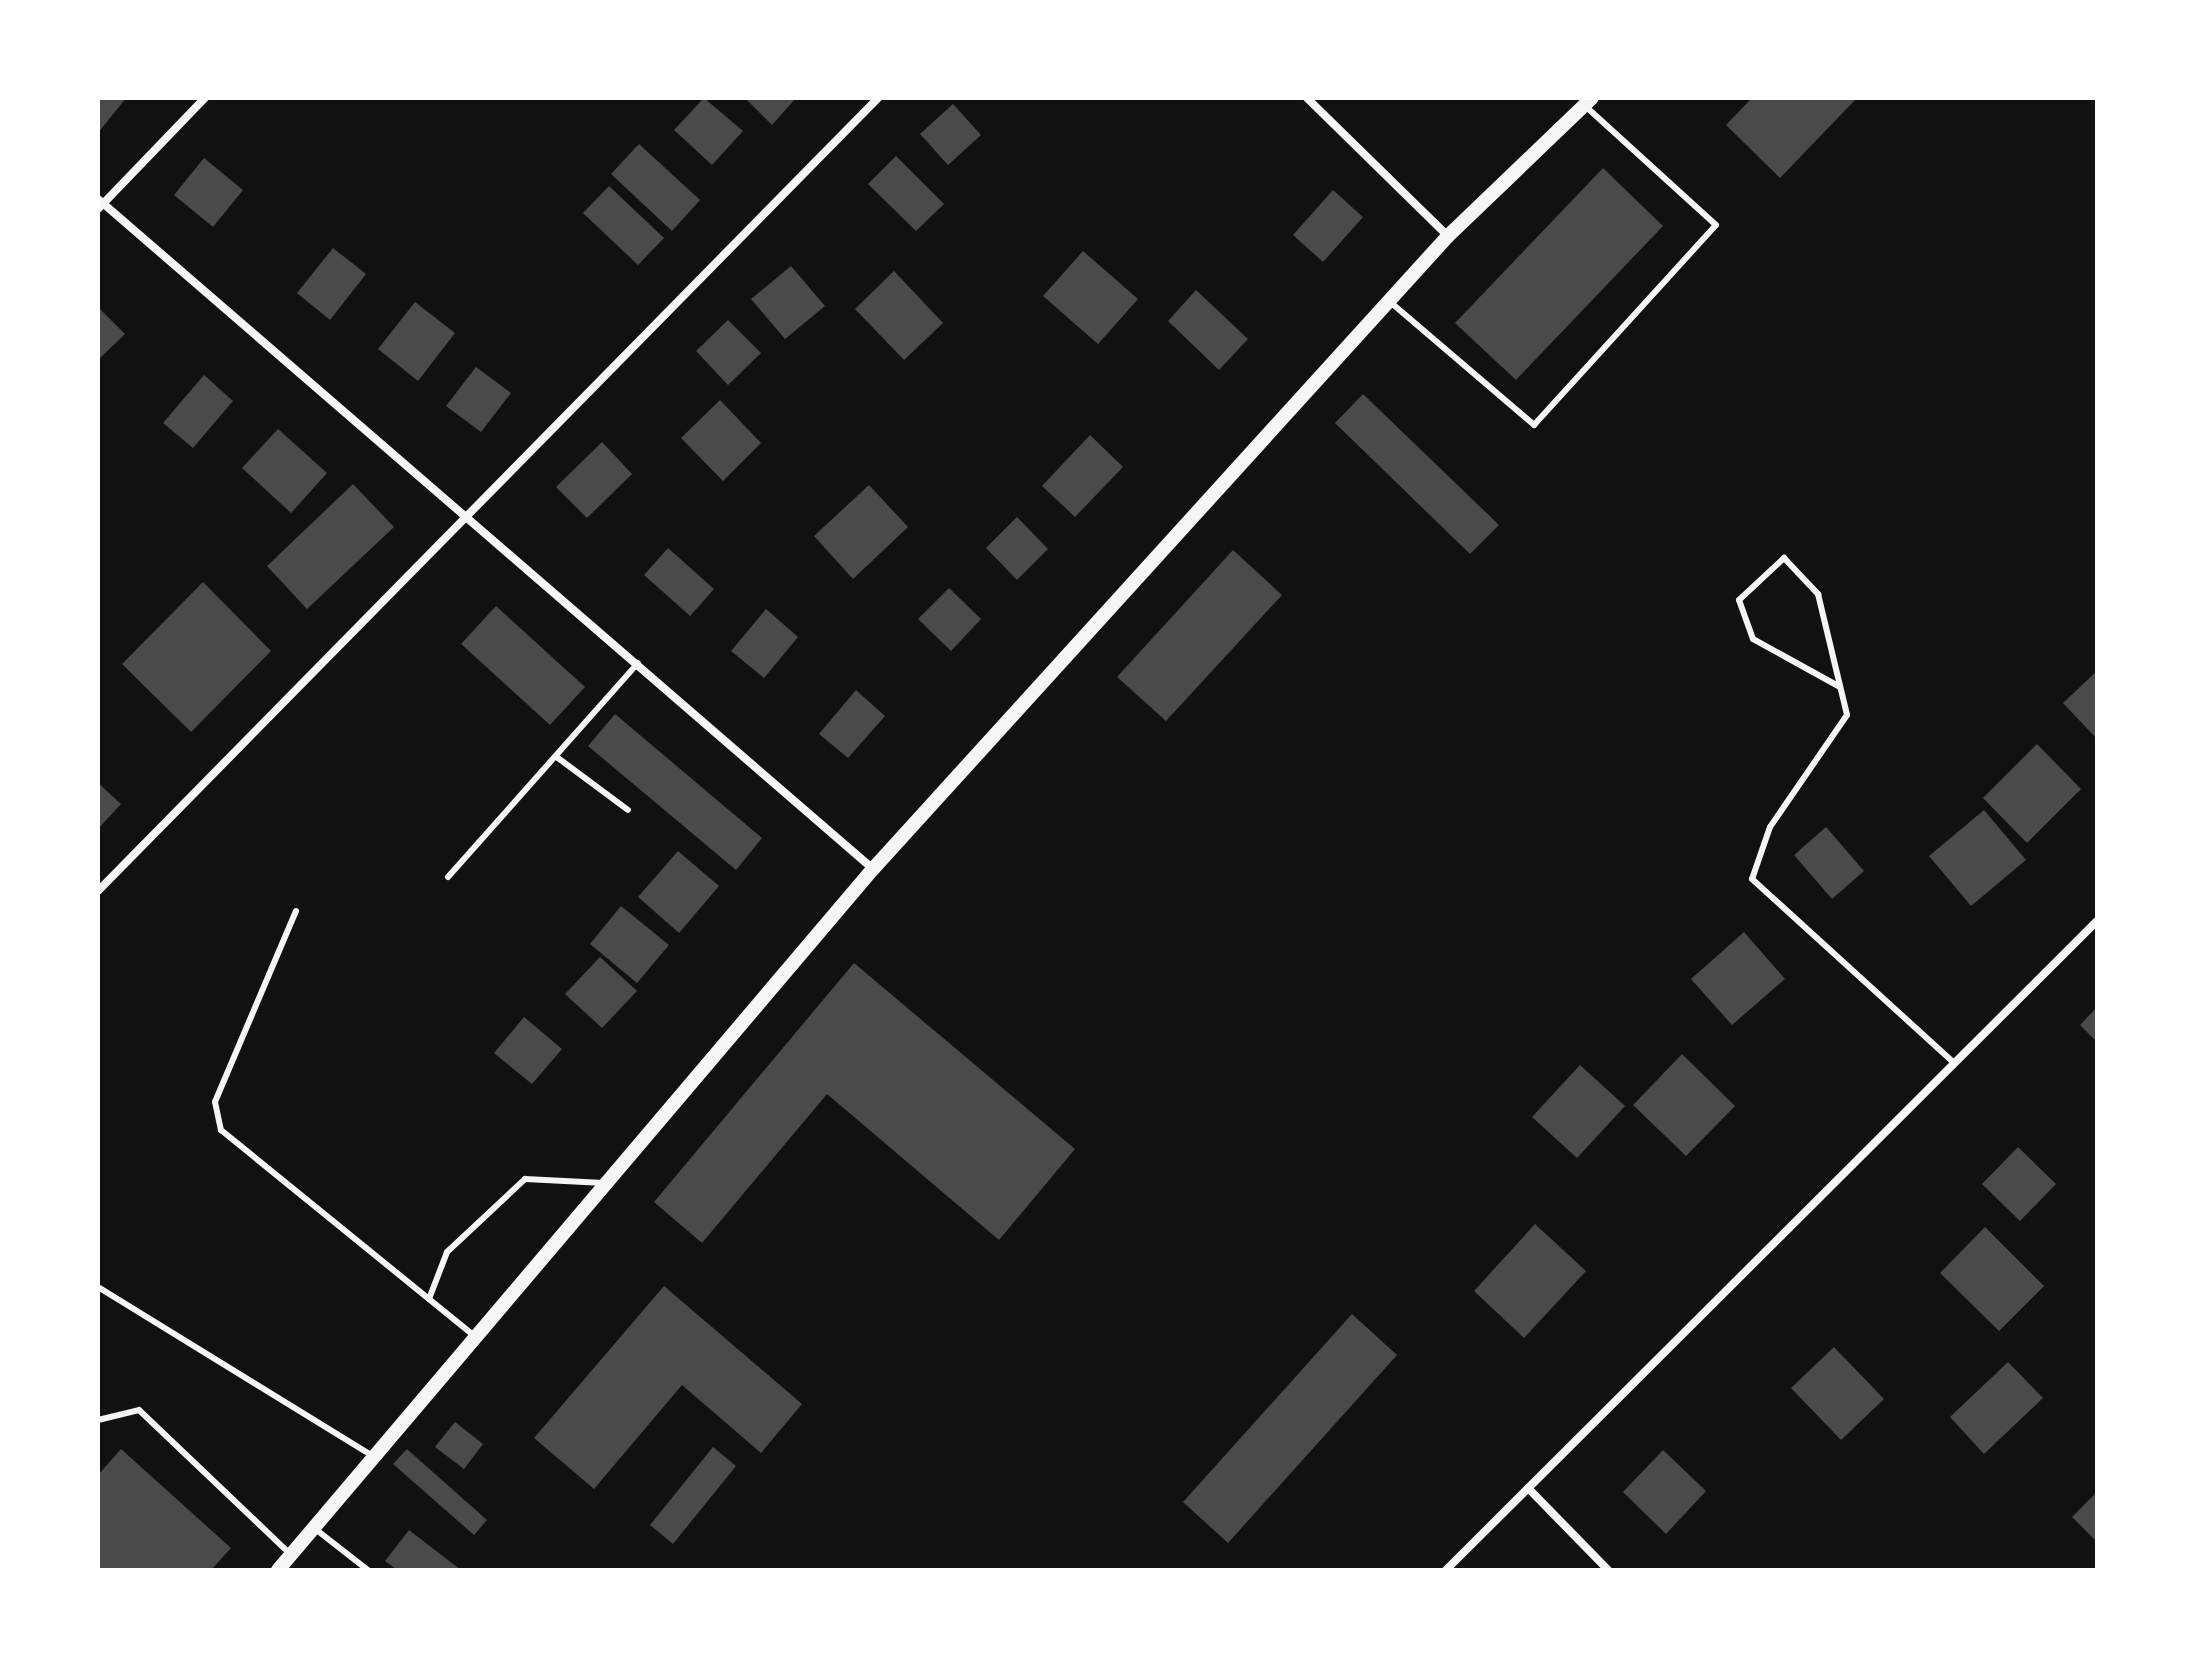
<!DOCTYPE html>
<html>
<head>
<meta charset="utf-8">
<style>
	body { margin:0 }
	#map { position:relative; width:2195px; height:1668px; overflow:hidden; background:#111; font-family:"Exo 2",sans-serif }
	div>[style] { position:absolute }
	.building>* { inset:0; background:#4a4a4a }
	.service>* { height:6px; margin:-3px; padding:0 3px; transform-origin:3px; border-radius:3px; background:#f5f5f5 }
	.minor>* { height:8px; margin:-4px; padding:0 4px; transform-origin:4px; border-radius:4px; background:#f5f5f5 }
	.tertiary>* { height:14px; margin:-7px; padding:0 7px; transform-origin:7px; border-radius:7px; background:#f5f5f5 }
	span { translate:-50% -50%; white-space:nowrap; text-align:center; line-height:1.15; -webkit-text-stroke:8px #fff; paint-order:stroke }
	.frame { position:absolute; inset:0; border:100px solid #fff; pointer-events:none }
</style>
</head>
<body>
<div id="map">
	<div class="building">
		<div style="clip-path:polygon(98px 98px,126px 98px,98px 133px)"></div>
		<div style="clip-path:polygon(704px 98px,743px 131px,712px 165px,674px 130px)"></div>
		<div style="clip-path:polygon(745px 98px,796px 98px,772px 125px)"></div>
		<div style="clip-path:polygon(1752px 98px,1857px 98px,1780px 178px,1726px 125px)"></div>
		<div style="clip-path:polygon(953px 104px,981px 135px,948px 165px,920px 134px)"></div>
		<div style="clip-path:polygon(639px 144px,700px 200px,672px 231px,611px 174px)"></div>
		<div style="clip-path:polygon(896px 156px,944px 204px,916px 231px,868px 184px)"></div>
		<div style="clip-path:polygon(204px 158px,243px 190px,213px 227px,174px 195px)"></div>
		<div style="clip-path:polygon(1603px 168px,1663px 226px,1516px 380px,1455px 323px)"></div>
		<div style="clip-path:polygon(609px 186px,664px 238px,638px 265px,583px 213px)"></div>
		<div style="clip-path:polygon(1333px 190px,1363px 217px,1323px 262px,1293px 235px)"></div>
		<div style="clip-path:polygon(333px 248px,366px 274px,330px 320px,297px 293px)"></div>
		<div style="clip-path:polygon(1083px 251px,1138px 299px,1098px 344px,1043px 296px)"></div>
		<div style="clip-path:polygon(791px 266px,825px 306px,785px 339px,751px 299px)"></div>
		<div style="clip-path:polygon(894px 271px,943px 323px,904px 360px,855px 309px)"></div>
		<div style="clip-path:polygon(1196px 290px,1248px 339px,1219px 370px,1168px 321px)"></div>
		<div style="clip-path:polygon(415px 302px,455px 333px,418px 381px,378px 349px)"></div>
		<div style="clip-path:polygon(98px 307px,125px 334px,98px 360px)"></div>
		<div style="clip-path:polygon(728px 320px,761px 353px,728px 385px,696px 351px)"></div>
		<div style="clip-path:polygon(476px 367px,511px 393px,481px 432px,446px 406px)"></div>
		<div style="clip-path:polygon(204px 375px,233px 401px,193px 448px,163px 423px)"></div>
		<div style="clip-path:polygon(1363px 394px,1499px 525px,1470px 554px,1335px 423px)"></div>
		<div style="clip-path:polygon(720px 400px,761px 443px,723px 481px,681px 438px)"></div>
		<div style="clip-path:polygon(278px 429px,327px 473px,291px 513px,242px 468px)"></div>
		<div style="clip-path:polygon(1090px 435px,1123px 467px,1075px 517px,1042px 486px)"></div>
		<div style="clip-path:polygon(602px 442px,632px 474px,587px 518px,556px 487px)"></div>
		<div style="clip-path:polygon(353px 484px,394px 527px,307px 609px,267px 566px)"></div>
		<div style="clip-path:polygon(869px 485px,908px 527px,853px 579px,814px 536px)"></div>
		<div style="clip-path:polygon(1017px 517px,1048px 549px,1017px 580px,986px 548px)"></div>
		<div style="clip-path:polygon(668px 548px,714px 589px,690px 616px,644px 575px)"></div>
		<div style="clip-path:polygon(1233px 550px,1282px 595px,1166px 721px,1117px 677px)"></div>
		<div style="clip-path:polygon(203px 582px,271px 651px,191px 732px,122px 664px)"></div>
		<div style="clip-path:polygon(949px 588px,981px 619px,951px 651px,918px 619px)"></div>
		<div style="clip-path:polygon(496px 606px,585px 687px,550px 725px,461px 644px)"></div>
		<div style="clip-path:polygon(766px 609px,798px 637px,764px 678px,731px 651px)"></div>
		<div style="clip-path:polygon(2097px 671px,2097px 739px,2063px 703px)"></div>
		<div style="clip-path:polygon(856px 690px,885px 716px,848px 758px,819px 734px)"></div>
		<div style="clip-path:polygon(615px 714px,762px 838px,736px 870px,588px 746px)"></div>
		<div style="clip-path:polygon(2037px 744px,2081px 789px,2027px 843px,1983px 798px)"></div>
		<div style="clip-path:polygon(98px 783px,121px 804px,98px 829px)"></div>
		<div style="clip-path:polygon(1984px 810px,2026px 860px,1971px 906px,1929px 856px)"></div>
		<div style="clip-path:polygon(1826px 827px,1864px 871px,1832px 899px,1794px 855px)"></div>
		<div style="clip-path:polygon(678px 851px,719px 886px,679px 933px,638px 897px)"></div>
		<div style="clip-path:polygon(621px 906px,669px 945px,637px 983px,590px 944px)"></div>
		<div style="clip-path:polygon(1744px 932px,1785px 979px,1732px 1025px,1691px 979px)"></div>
		<div style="clip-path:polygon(600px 957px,637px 991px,602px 1028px,565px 994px)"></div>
		<div style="clip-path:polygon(854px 963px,1075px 1149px,999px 1240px,827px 1094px,702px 1243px,654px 1202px)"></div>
		<div style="clip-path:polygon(2097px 1007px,2097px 1042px,2080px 1025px)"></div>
		<div style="clip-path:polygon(524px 1017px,562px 1049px,532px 1084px,494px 1053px)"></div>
		<div style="clip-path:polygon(1682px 1054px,1735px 1106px,1686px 1156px,1633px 1105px)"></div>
		<div style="clip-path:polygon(1580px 1065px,1625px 1106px,1577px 1158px,1532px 1117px)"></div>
		<div style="clip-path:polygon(2018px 1147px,2056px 1184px,2020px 1221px,1982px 1184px)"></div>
		<div style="clip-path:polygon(1535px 1224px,1586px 1271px,1524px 1338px,1474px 1291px)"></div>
		<div style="clip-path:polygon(1985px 1227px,2044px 1286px,1999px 1331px,1940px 1273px)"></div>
		<div style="clip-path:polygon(664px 1286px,802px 1404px,761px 1453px,682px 1385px,594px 1489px,534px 1438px)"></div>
		<div style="clip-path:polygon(1352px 1314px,1397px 1355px,1228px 1543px,1183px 1502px)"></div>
		<div style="clip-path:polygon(1834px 1347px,1884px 1399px,1841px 1440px,1791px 1388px)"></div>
		<div style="clip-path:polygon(2008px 1362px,2043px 1398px,1984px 1454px,1950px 1417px)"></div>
		<div style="clip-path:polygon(455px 1422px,483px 1444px,464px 1469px,435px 1447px)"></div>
		<div style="clip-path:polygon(713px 1447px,736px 1466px,673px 1544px,650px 1525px)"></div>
		<div style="clip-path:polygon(121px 1449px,231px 1548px,211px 1570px,98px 1570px,98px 1475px)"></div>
		<div style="clip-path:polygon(407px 1449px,487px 1520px,474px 1535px,393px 1464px)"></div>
		<div style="clip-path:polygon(1663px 1450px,1706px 1491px,1666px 1534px,1623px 1492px)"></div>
		<div style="clip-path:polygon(2097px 1492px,2097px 1542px,2072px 1517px)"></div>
		<div style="clip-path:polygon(409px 1530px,461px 1570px,397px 1570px,385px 1561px)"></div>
	</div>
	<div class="service">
		<div style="left:1389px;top:301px;width:191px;rotate:40.5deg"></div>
		<div style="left:1534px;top:425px;width:270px;rotate:-47.7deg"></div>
		<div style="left:1716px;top:225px;width:178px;rotate:-137.7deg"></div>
		<div style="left:1840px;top:687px;width:99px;rotate:-151.1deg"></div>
		<div style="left:1753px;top:639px;width:41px;rotate:-109.7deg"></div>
		<div style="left:1739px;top:600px;width:62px;rotate:-43deg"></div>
		<div style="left:1784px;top:558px;width:50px;rotate:46.6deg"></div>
		<div style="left:1818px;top:594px;width:124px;rotate:76.5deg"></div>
		<div style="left:1847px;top:715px;width:136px;rotate:124.5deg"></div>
		<div style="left:1770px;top:827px;width:55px;rotate:109.1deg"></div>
		<div style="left:1752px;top:879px;width:273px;rotate:42.3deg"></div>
		<div style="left:558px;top:758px;width:87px;rotate:36.6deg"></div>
		<div style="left:448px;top:877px;width:286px;rotate:-48.4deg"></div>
		<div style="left:296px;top:911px;width:207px;rotate:113deg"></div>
		<div style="left:215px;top:1102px;width:29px;rotate:78deg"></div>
		<div style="left:221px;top:1130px;width:328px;rotate:39.1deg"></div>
		<div style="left:98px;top:1287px;width:324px;rotate:31.6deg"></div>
		<div style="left:429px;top:1299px;width:50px;rotate:-69deg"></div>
		<div style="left:447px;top:1252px;width:107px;rotate:-43.1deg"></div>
		<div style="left:525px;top:1179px;width:79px;rotate:2.9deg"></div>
		<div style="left:98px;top:1420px;width:42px;rotate:-13.7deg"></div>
		<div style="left:139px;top:1410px;width:210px;rotate:43.6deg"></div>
		<div style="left:314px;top:1528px;width:68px;rotate:37.9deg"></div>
	</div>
	<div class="minor">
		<div style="left:1307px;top:98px;width:197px;rotate:44.4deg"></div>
		<div style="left:98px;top:199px;width:1024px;rotate:40.84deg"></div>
		<div style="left:98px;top:209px;width:154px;rotate:-46.1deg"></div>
		<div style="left:98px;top:891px;width:1112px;rotate:-45.47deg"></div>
		<div style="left:1528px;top:1488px;width:115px;rotate:45.7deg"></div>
		<div style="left:1446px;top:1570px;width:919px;rotate:-44.91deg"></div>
	</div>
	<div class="tertiary">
		<div style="left:278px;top:1570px;width:919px;rotate:-49.68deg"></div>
		<div style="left:873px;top:869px;width:855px;rotate:-47.75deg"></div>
		<div style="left:1448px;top:236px;width:199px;rotate:-43.8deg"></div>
	</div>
	<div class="frame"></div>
</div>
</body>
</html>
